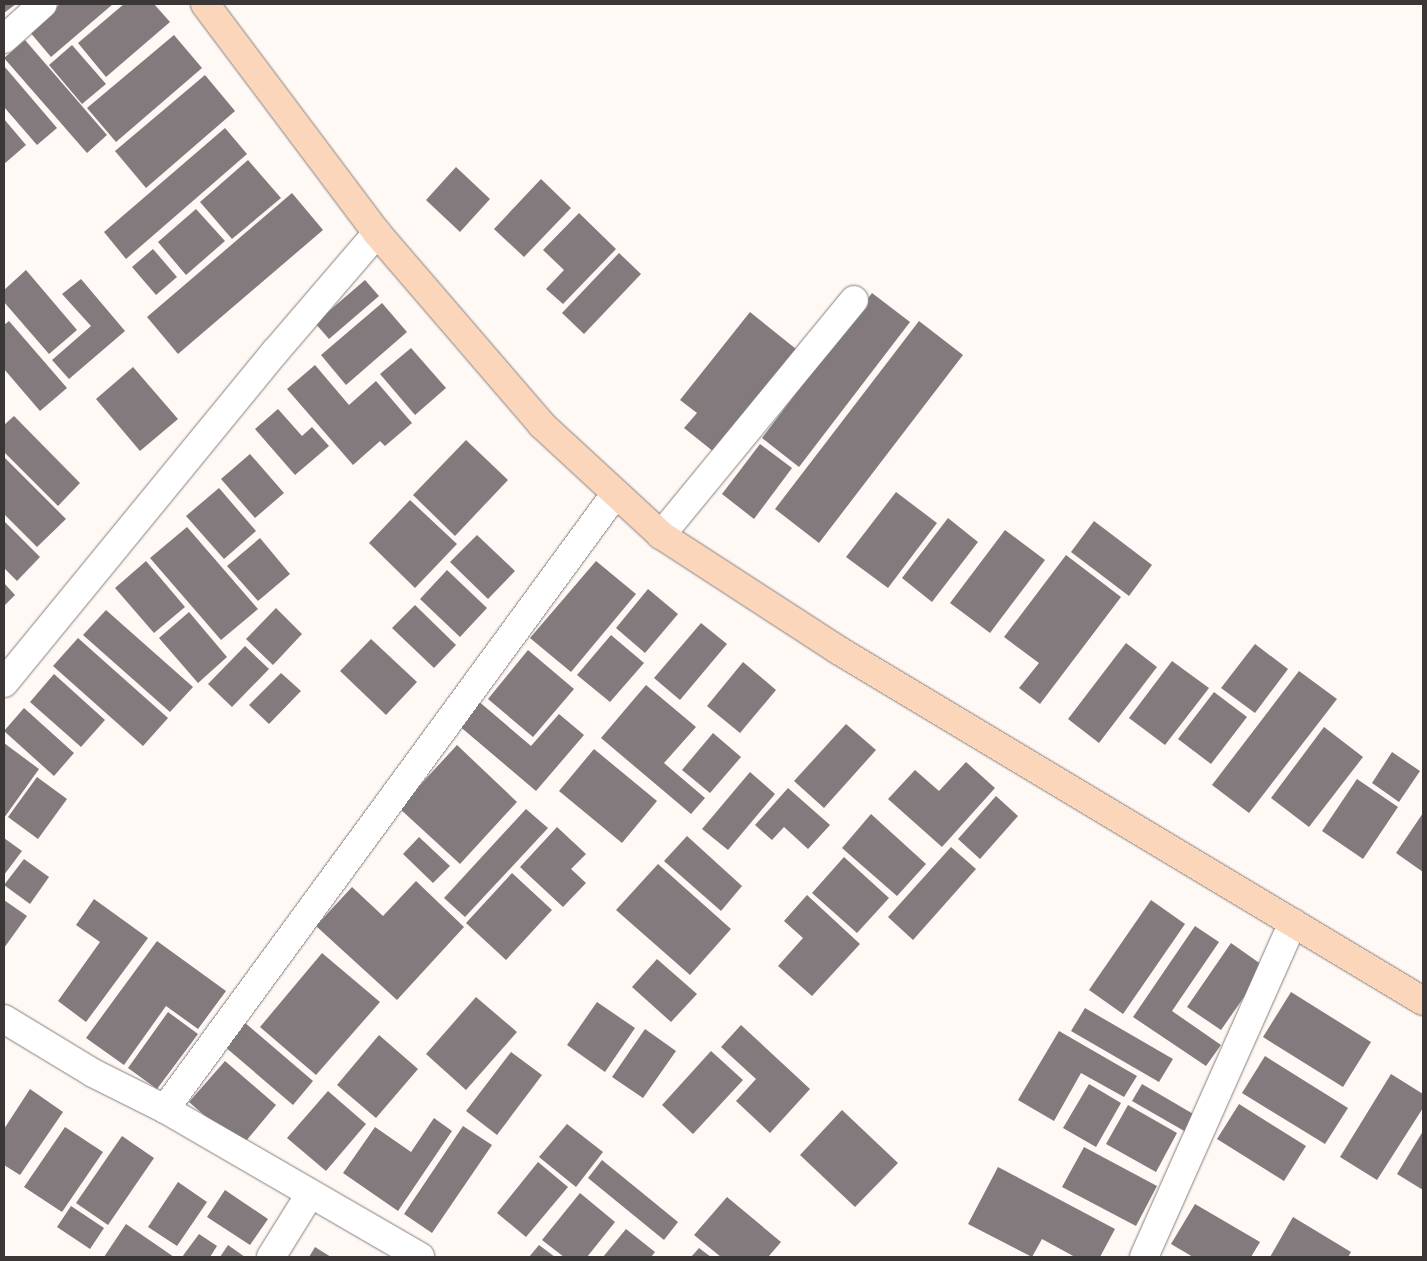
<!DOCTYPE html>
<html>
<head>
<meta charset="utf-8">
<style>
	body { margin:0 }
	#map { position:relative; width:1427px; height:1261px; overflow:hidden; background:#fff9f5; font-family:Spectral,serif }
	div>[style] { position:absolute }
	.building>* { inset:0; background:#827a7c }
	.roads { filter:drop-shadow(0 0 1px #867f7c) drop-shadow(0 0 1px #867f7c) }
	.minor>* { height:28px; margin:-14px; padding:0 14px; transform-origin:14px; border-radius:14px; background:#fff }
	.secondary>* { height:28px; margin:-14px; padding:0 14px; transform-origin:14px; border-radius:14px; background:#fbd6ba }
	span { translate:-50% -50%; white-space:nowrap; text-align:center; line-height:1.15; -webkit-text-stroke:5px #fff; paint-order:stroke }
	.frame { position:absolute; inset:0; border:5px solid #3a3736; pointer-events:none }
</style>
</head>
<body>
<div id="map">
	<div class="building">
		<div style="clip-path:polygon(4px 4px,16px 4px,4px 13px)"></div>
		<div style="clip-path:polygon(60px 4px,113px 4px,51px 57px,29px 31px)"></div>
		<div style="clip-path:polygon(124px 4px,154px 4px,170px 22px,106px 77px,78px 43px)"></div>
		<div style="clip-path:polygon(174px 35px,202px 68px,116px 142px,87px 108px)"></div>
		<div style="clip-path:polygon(25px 40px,107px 135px,87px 153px,4px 58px)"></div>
		<div style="clip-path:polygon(72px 45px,106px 84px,82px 104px,49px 65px)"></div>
		<div style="clip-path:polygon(4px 66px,57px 128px,37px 145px,4px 107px)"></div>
		<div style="clip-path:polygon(205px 75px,235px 111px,146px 188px,115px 151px)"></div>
		<div style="clip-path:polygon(4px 119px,26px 145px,4px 164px)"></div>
		<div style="clip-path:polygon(225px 128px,247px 154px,126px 259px,104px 232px)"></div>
		<div style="clip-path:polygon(248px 160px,281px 198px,232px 239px,200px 202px)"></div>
		<div style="clip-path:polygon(456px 167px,490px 199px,460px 232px,426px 200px)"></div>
		<div style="clip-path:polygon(541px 179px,571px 208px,524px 257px,494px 229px)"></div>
		<div style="clip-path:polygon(292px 193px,323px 230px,178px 354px,147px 317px)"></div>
		<div style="clip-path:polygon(196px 209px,225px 241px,186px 275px,158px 242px)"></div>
		<div style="clip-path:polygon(579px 213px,616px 249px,563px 304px,546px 289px,564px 270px,543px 250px)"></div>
		<div style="clip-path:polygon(153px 249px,177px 277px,156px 295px,132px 267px)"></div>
		<div style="clip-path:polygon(619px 253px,641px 274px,584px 334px,562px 313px)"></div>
		<div style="clip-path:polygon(26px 270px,77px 330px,49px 354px,4px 302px,4px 290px)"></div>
		<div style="clip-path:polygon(81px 279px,125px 331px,69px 379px,52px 360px,91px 326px,62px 294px)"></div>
		<div style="clip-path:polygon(365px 280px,379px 296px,329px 339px,315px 323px)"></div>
		<div style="clip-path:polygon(872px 293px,910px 322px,799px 467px,762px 438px)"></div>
		<div style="clip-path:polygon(382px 303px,407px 332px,346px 385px,321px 355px)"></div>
		<div style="clip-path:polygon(750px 312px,796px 349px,714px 452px,684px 428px,697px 413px,680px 400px)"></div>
		<div style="clip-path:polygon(9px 321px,67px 388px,40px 411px,4px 369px,4px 325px)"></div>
		<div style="clip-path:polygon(919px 321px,963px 355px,819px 543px,775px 509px)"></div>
		<div style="clip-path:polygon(411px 348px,446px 388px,415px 415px,380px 374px)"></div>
		<div style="clip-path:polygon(315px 365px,349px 405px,376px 381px,412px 423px,385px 446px,380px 441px,353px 465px,287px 389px)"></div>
		<div style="clip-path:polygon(133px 367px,178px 419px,140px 451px,96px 399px)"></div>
		<div style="clip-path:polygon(278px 409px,302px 436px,312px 427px,329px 446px,295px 475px,255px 429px)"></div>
		<div style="clip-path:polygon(14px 416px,80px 483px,58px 506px,4px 452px,4px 425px)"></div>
		<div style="clip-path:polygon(466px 440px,508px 480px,455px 536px,413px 495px)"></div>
		<div style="clip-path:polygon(760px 444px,792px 468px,754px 519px,722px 494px)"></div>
		<div style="clip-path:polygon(250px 454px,284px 493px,255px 518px,221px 479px)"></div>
		<div style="clip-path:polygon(4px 457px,66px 519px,37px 547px,4px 514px)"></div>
		<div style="clip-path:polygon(219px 488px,256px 531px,224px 559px,186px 516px)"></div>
		<div style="clip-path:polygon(896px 492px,937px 523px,888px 588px,846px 557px)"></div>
		<div style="clip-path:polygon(410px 500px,457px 544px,415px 588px,369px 543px)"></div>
		<div style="clip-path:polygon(948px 518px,978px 542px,932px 602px,902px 578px)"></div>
		<div style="clip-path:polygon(4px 521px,40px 557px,17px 581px,4px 568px)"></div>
		<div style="clip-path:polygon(1094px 521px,1152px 565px,1129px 596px,1071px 552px)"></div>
		<div style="clip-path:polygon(187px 527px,258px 609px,221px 640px,150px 558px)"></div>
		<div style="clip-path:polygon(1005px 530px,1045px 560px,990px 633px,950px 603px)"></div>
		<div style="clip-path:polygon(477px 535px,515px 571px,488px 599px,450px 562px)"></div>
		<div style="clip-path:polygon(260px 538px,290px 574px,258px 601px,227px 566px)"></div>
		<div style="clip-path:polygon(1066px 555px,1121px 597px,1040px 704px,1019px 688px,1039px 663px,1004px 637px)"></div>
		<div style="clip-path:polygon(146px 561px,185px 607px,154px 633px,115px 588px)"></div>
		<div style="clip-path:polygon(596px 561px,636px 594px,571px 672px,530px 638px)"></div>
		<div style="clip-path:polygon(447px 570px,487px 608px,460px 637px,420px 599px)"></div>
		<div style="clip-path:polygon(4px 583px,15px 595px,4px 606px)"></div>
		<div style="clip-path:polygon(648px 589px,678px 614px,645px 653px,616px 628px)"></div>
		<div style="clip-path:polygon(415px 605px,456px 645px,434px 668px,392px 628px)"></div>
		<div style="clip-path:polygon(276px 608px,302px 634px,273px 665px,246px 639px)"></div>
		<div style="clip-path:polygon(106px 610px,193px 687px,170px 712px,83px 635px)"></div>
		<div style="clip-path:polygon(189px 612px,227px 657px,198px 683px,159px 638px)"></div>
		<div style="clip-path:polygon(701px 623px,727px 644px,680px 700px,654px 678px)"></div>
		<div style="clip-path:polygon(611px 635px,644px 663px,610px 702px,577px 675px)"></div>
		<div style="clip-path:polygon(78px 638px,168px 718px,143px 746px,53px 666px)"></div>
		<div style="clip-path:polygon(371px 639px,417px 682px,386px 715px,340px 671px)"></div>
		<div style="clip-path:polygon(1126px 643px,1157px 667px,1099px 743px,1068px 719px)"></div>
		<div style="clip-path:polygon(1255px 644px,1288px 669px,1255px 713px,1221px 688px)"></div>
		<div style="clip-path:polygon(245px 646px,269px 669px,232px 707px,208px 684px)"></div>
		<div style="clip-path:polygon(528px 650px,574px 689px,533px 737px,488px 699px)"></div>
		<div style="clip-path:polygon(1172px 661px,1209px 688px,1165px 745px,1129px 718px)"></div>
		<div style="clip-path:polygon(743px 662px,776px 690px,740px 733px,707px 706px)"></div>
		<div style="clip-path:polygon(1299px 671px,1337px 699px,1249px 813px,1212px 785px)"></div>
		<div style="clip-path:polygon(281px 673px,301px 691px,269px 724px,249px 705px)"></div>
		<div style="clip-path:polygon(54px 674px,105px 720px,81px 747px,30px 702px)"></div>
		<div style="clip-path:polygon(646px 685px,696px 727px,664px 763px,705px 798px,691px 814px,601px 738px)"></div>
		<div style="clip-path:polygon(1214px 692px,1247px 717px,1211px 764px,1178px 739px)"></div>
		<div style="clip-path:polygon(477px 700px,531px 746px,559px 714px,584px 735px,536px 791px,457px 724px)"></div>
		<div style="clip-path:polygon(24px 708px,74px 753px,54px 776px,4px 731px)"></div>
		<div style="clip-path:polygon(846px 724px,876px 750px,824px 808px,794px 781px)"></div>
		<div style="clip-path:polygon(1324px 727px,1363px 757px,1309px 827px,1271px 798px)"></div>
		<div style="clip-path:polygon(713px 733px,741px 757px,710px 793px,682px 770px)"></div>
		<div style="clip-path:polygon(4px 743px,39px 769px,4px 818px)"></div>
		<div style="clip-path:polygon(457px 745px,517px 802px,460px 864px,399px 808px)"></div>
		<div style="clip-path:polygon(594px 749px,657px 801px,622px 843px,559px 791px)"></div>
		<div style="clip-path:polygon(1392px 752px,1420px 771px,1399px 802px,1372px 783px)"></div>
		<div style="clip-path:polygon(966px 762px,995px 788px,942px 847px,888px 799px,915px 770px,939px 791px)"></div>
		<div style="clip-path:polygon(750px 772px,775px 794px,728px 850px,702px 829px)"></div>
		<div style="clip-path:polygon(37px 777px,67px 799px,38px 839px,8px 817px)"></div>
		<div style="clip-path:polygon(1357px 779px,1398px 807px,1363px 859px,1322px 831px)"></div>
		<div style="clip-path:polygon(788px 788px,830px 825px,808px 849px,784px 827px,772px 840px,755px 825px)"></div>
		<div style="clip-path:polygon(996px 796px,1018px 816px,980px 859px,958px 839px)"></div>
		<div style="clip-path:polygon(526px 809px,548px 828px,465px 917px,444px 898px)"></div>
		<div style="clip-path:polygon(1423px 813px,1423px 872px,1396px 853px)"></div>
		<div style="clip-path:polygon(871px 814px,926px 864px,897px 896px,842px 848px)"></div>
		<div style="clip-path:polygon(557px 827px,586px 854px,571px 869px,586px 883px,563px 907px,520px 867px)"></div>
		<div style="clip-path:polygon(687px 836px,742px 886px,721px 911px,664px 861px)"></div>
		<div style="clip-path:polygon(419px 837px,450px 866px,433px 883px,403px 854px)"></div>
		<div style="clip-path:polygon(4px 838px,22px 851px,4px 875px)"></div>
		<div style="clip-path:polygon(951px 847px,976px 869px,913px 940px,888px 917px)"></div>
		<div style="clip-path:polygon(844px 857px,889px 898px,857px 933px,812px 893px)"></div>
		<div style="clip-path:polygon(24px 859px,49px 877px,30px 904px,4px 885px)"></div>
		<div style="clip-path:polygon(658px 864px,731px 929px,690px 975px,616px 910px)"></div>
		<div style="clip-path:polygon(512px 873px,552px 910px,506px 960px,466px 923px)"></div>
		<div style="clip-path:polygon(416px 881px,464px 927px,397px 1000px,316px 926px,352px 887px,383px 916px)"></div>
		<div style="clip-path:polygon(807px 895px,860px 944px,812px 996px,778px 966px,803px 938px,784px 921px)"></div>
		<div style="clip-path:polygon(94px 899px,148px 938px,86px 1022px,58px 1001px,100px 942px,76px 925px)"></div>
		<div style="clip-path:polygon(4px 900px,27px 916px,4px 948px)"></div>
		<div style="clip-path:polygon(1151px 900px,1185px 924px,1123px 1014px,1089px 990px)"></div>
		<div style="clip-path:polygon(1195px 926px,1219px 942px,1172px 1011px,1221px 1045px,1206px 1066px,1133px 1017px)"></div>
		<div style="clip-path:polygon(157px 941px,226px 991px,198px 1029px,166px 1006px,124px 1065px,86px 1038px)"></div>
		<div style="clip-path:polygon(1231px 943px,1265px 967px,1221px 1030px,1187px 1007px)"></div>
		<div style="clip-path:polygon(322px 953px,380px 1002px,316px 1075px,260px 1027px)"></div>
		<div style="clip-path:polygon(657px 959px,697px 994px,671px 1022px,632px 987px)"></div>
		<div style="clip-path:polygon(1291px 992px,1371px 1042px,1343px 1087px,1263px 1037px)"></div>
		<div style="clip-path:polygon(476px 997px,517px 1032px,466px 1090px,426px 1054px)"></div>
		<div style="clip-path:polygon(597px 1002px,635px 1028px,605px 1072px,567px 1045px)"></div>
		<div style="clip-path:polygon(1085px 1008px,1173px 1059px,1159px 1082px,1071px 1031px)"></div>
		<div style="clip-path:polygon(168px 1012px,198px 1034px,157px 1089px,128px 1068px)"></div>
		<div style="clip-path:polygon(244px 1022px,313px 1081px,293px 1105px,224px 1046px)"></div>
		<div style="clip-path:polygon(741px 1025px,810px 1089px,770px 1133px,736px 1101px,756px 1079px,721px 1047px)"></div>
		<div style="clip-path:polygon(645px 1029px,676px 1051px,643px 1098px,612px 1077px)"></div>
		<div style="clip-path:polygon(1059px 1031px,1137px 1076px,1124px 1097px,1081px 1073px,1054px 1121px,1018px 1100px)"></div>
		<div style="clip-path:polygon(379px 1035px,418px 1069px,376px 1118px,337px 1085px)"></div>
		<div style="clip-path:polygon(711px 1051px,743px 1080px,693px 1134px,662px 1105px)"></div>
		<div style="clip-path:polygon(511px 1052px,542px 1075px,497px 1135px,466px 1111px)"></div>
		<div style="clip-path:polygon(1265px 1056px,1348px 1108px,1325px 1144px,1242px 1093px)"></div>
		<div style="clip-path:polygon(225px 1061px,276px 1105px,241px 1147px,189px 1102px)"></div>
		<div style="clip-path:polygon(1391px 1074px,1423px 1094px,1423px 1108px,1377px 1180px,1340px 1157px)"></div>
		<div style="clip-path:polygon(1089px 1084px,1121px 1103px,1096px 1147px,1063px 1128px)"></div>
		<div style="clip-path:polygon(1142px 1084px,1195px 1115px,1186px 1132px,1132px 1101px)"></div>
		<div style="clip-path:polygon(30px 1089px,63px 1112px,20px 1175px,4px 1165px,4px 1129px)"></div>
		<div style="clip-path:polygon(328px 1091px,366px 1124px,326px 1171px,287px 1138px)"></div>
		<div style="clip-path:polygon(1239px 1104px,1306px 1146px,1284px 1181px,1217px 1139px)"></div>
		<div style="clip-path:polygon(1128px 1105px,1177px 1133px,1156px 1172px,1106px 1144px)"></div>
		<div style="clip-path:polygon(842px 1110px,898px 1163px,855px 1207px,800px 1155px)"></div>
		<div style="clip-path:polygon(434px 1118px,452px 1131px,398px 1211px,343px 1173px,375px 1127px,411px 1152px)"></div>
		<div style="clip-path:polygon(567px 1124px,603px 1152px,576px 1187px,539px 1157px)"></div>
		<div style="clip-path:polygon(463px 1126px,492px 1145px,432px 1233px,404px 1214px)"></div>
		<div style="clip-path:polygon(65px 1127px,103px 1152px,62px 1212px,24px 1187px)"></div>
		<div style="clip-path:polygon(1423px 1131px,1423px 1190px,1397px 1174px)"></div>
		<div style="clip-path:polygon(122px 1136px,154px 1158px,108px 1225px,76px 1203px)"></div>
		<div style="clip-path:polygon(1084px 1147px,1157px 1186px,1136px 1226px,1062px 1187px)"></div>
		<div style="clip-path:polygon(602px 1160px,678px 1222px,664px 1240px,588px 1178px)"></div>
		<div style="clip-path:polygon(538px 1162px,568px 1187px,526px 1237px,497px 1213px)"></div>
		<div style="clip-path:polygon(998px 1167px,1115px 1229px,1100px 1257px,1075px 1257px,1042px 1239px,1032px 1257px,968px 1224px)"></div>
		<div style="clip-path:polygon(178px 1182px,207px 1202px,177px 1246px,148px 1227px)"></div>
		<div style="clip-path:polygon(225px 1190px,268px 1219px,250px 1245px,207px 1217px)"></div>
		<div style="clip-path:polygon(580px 1193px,615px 1222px,587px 1257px,564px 1257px,542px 1240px)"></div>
		<div style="clip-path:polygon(727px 1197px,781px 1242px,768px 1257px,721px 1257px,694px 1235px)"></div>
		<div style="clip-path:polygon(1195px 1204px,1260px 1242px,1251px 1257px,1193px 1257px,1171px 1244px)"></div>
		<div style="clip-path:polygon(71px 1206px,104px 1228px,90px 1249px,57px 1227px)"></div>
		<div style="clip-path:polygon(1293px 1217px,1351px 1252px,1348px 1257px,1270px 1257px)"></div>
		<div style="clip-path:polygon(126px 1224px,174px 1257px,104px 1257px)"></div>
		<div style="clip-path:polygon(626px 1229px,655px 1252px,651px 1257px,603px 1257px)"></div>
		<div style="clip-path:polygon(199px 1234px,217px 1246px,210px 1257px,182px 1257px)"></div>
		<div style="clip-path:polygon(228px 1245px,245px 1257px,220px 1257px)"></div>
		<div style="clip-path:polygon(539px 1245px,555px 1257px,529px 1257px)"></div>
		<div style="clip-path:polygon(315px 1247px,331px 1257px,309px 1257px)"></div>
		<div style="clip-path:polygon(699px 1248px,711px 1257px,691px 1257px)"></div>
	</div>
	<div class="roads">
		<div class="minor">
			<div style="left:4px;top:39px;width:52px;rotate:-41.9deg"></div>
			<div style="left:661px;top:535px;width:304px;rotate:-50.6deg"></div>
			<div style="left:4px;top:683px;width:428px;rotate:-50.7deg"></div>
			<div style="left:275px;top:352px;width:157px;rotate:-49.4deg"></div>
			<div style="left:4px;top:1019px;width:104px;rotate:31.2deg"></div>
			<div style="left:93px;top:1073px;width:80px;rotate:26.6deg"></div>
			<div style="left:165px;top:1109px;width:295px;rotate:30.1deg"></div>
			<div style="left:165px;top:1109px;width:763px;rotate:-53.79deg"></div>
			<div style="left:271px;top:1257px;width:74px;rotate:-58.2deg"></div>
			<div style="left:1144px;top:1257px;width:366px;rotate:-66deg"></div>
		</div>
		<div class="secondary">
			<div style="left:205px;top:4px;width:286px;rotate:53.1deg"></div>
			<div style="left:377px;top:233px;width:253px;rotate:49.3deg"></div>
			<div style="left:542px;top:425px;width:162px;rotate:42.7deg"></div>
			<div style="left:661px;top:535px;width:211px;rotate:33deg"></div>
			<div style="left:838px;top:650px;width:682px;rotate:30.96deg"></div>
		</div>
	</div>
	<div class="frame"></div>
</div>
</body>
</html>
